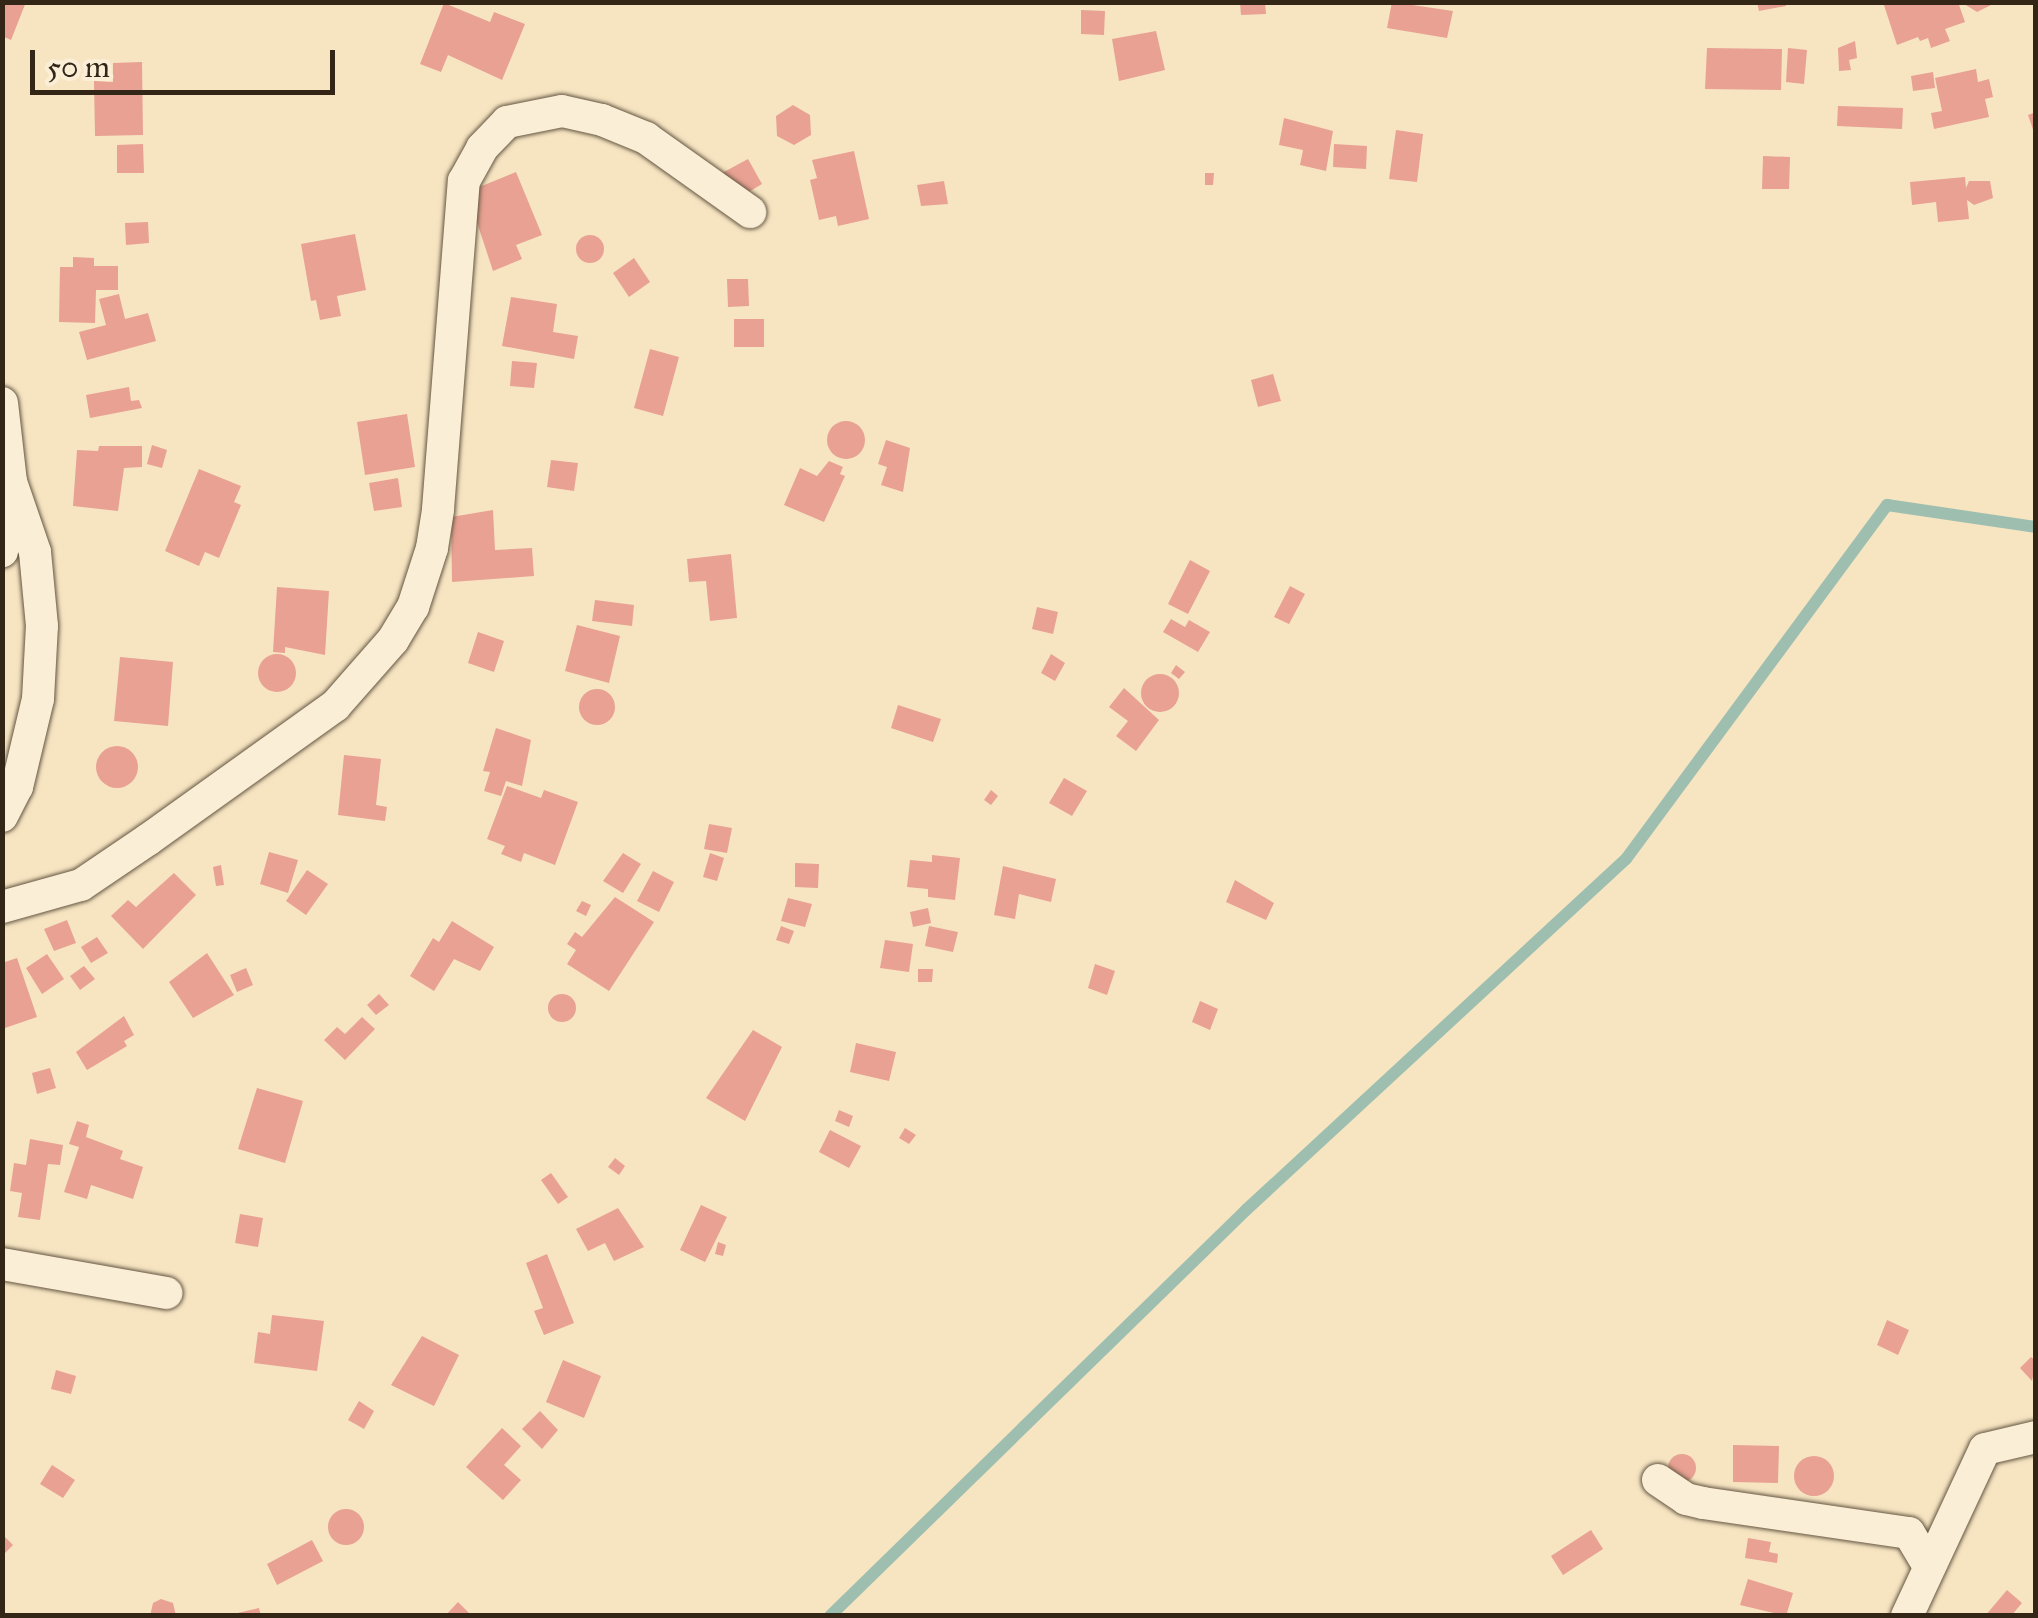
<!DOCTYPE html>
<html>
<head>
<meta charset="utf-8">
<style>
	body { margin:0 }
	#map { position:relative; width:2038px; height:1618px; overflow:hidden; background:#f7e5c2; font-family:"IM FELL Great Primer",serif }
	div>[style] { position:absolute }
	.stream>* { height:12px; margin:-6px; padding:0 6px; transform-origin:6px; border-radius:6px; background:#9ebfb0 }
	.building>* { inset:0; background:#e8a192 }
	.round { border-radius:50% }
	.roads { filter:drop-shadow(0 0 2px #645642) drop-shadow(0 0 2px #645642) }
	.minor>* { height:32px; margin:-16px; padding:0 16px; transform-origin:16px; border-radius:16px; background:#faeed7 }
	span { translate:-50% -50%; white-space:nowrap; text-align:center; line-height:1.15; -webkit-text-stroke:8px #faeed7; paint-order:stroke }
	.frame { position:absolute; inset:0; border:5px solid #332617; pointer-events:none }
	.scale { position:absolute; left:30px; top:50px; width:305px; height:45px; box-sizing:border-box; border:5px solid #332617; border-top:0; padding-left:12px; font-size:30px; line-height:35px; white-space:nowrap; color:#332617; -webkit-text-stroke:8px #faeed7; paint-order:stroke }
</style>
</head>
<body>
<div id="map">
	<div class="stream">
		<div style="left:830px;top:1616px;width:581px;rotate:-44.3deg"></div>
		<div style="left:1246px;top:1210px;width:517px;rotate:-42.73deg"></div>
		<div style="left:1626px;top:859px;width:440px;rotate:-53.6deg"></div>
		<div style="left:1887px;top:505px;width:151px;rotate:8.4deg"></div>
	</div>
	<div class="building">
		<div style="clip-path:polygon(2px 2px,26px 2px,11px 40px,2px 36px)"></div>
		<div style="clip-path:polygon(1240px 2px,1265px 2px,1266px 14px,1241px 15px)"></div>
		<div style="clip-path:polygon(1392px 2px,1453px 11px,1447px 38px,1387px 28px)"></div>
		<div style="clip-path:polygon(1757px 2px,1785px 2px,1786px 6px,1759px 11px)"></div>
		<div style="clip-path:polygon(1883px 2px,1958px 2px,1965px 22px,1945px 29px,1950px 41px,1931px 48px,1928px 38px,1920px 41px,1918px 37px,1897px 45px)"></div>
		<div style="clip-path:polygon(1961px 2px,1997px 2px,1977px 12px)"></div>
		<div style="clip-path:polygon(444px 3px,490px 22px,494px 12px,525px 24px,502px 80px,448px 55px,441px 72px,420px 64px)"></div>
		<div style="clip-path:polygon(1081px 10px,1105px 11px,1104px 35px,1081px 34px)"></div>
		<div style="clip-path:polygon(1156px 31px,1165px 70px,1119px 81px,1112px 39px)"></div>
		<div style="clip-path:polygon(1855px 41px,1857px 58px,1849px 60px,1851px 70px,1839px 71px,1838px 48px)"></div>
		<div style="clip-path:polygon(1707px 48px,1782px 49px,1781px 90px,1705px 89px)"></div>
		<div style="clip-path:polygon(1788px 48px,1807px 50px,1804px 84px,1786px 82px)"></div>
		<div style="clip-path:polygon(142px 62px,143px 135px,95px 136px,94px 81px,113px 82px,113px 63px)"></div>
		<div style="clip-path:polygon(1976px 69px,1978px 82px,1989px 79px,1993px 97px,1985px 99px,1989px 117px,1934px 129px,1931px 113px,1942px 111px,1935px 78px)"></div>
		<div style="clip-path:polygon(1933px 72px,1935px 88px,1913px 91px,1911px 76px)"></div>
		<div style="clip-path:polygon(793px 105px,810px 115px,811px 135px,794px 145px,777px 136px,776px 116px)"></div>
		<div style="clip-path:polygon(1838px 106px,1903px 108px,1902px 129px,1837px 126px)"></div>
		<div style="clip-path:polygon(2036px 112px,2036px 135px,2035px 135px,2028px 115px)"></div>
		<div style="clip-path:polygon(1284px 118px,1333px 131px,1326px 171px,1300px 165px,1303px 150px,1279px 145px)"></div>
		<div style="clip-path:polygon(1396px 130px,1423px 134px,1417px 182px,1389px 179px)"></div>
		<div style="clip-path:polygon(143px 144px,144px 173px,117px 173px,117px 145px)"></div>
		<div style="clip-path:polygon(1334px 144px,1367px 146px,1366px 169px,1333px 167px)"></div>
		<div style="clip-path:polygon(854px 151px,869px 219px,838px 226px,836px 216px,819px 220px,810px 180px,817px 178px,812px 160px)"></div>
		<div style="clip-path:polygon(1763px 156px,1790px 157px,1789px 189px,1762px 189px)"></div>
		<div style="clip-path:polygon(748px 159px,762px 184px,737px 199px,722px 173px)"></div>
		<div style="clip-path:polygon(516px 172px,542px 235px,516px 245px,522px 259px,493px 271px,467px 192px)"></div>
		<div style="clip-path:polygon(1205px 173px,1214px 173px,1213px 185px,1205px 185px)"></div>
		<div style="clip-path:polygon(1965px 177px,1966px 188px,1969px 181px,1990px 181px,1993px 198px,1974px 205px,1967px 200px,1969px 219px,1938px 222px,1936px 202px,1912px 205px,1910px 182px)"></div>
		<div style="clip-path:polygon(944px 181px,948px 204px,921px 206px,917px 185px)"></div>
		<div style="clip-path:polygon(148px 222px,149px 243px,126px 245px,125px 223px)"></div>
		<div style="clip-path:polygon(355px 234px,366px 290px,337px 296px,341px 316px,320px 320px,316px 300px,311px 301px,301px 244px)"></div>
		<div class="round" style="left:576px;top:235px;width:28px;height:28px"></div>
		<div style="clip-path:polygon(73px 257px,94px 258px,94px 266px,118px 266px,118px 290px,96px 290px,95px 323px,59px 322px,60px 267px,73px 267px)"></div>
		<div style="clip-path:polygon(634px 258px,650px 282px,629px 297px,613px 273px)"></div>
		<div style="clip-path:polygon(727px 279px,748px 279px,749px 306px,728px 307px)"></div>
		<div style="clip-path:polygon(119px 294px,125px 319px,148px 313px,156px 341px,87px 360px,79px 332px,106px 325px,99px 299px)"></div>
		<div style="clip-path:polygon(511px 297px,557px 304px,553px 332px,578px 336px,574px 359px,502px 346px)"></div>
		<div style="clip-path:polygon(734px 319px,764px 319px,764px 347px,734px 347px)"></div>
		<div style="clip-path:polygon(650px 349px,679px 357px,663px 416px,634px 408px)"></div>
		<div style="clip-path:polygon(512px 361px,537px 363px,534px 388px,510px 386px)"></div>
		<div style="clip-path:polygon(1273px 374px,1281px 401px,1258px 407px,1251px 380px)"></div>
		<div style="clip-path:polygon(129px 387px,131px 401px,139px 400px,142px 408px,90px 418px,86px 395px)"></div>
		<div style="clip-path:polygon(407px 414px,415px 467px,365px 475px,357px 422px)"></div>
		<div class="round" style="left:827px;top:421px;width:38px;height:38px"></div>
		<div style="clip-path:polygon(886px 440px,910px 448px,903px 492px,881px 485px,887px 467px,878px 464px)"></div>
		<div style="clip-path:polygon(152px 445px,167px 450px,162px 468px,147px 464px)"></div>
		<div style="clip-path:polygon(99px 446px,142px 446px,142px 467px,124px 468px,118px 511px,73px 506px,77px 450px,98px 451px)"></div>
		<div style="clip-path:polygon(551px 460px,578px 463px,574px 491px,547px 487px)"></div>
		<div style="clip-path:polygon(829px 461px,843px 467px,840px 474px,845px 476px,824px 522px,784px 505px,800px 468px,817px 476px)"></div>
		<div style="clip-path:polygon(199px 469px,241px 486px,234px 502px,241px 505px,219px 558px,205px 552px,199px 566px,165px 551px)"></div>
		<div style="clip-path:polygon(398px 478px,402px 507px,374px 511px,369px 483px)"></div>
		<div style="clip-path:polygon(493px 510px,495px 550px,532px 548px,534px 576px,452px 582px,451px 517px)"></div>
		<div style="clip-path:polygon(731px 554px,737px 618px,710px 621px,706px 581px,689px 582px,687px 559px)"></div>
		<div style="clip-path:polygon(1190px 560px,1210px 571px,1188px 614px,1168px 604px)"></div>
		<div style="clip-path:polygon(1290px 586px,1305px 594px,1289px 624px,1274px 617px)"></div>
		<div style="clip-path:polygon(277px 587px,329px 591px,325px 655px,285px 647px,285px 653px,273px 652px)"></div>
		<div style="clip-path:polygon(595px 600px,634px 605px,632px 626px,592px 621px)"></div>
		<div style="clip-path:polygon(1037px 607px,1058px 612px,1053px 634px,1032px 629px)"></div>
		<div style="clip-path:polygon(1171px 619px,1185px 627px,1189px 620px,1210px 632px,1198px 652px,1163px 632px)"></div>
		<div style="clip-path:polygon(577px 625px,620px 636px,609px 683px,565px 671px)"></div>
		<div style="clip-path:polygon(478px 632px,504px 641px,494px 672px,468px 663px)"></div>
		<div style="clip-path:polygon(1051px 654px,1065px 663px,1055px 681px,1041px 673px)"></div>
		<div class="round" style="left:258px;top:654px;width:38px;height:38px"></div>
		<div style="clip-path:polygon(120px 657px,173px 662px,168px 726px,114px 721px)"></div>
		<div style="clip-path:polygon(1176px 665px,1185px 672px,1179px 679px,1171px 673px)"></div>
		<div class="round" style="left:1141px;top:674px;width:38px;height:38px"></div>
		<div style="clip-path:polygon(1124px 688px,1159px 720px,1136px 751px,1116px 736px,1128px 721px,1109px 707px)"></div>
		<div class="round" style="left:579px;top:689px;width:36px;height:36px"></div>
		<div style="clip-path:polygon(898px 705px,941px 719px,933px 742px,891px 728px)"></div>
		<div style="clip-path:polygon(496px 728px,531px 740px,522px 786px,506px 781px,501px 796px,484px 791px,490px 772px,483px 771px)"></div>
		<div class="round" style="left:96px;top:746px;width:42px;height:42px"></div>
		<div style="clip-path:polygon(344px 755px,381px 759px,376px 805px,387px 807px,385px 821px,338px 815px)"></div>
		<div style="clip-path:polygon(1064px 778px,1087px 791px,1072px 816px,1049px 803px)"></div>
		<div style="clip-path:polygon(507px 786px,541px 798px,544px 790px,578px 802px,555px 865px,524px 853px,521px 862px,501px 854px,505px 846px,487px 839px)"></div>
		<div style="clip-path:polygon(991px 790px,998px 796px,991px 805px,984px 800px)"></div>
		<div style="clip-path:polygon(709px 824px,732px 828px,727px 853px,704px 849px)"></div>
		<div style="clip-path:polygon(269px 852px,298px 860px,288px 893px,260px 884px)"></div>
		<div style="clip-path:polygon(623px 853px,641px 864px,623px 893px,603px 881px)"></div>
		<div style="clip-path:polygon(710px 853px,724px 858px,717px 881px,703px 877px)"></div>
		<div style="clip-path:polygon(932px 855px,960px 858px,955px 900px,928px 897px,928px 889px,907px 887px,910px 860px,932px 862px)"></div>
		<div style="clip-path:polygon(795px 863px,819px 864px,818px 888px,795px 887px)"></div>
		<div style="clip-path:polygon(221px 865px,224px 885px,216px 886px,213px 867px)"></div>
		<div style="clip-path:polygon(1003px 866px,1056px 879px,1051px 902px,1019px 894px,1015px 919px,994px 915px)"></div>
		<div style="clip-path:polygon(307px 870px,328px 884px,306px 915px,286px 901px)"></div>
		<div style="clip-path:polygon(653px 871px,674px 882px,659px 912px,637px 901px)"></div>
		<div style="clip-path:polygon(174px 873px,196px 895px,143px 949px,111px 916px,128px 900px,136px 907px)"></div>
		<div style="clip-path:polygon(1235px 880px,1274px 903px,1266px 920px,1226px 902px)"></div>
		<div style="clip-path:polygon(615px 897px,654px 922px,609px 991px,567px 964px,576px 950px,567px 944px,575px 932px,582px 937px)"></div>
		<div style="clip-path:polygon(788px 898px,812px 904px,805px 927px,781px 921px)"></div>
		<div style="clip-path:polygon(582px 901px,591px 905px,586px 916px,576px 911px)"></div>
		<div style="clip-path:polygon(928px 908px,931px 923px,913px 927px,910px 912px)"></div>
		<div style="clip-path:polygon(67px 920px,76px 943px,54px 951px,44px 929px)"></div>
		<div style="clip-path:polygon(452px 921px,494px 947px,480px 971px,454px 959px,434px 991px,410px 976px,433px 938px,439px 942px)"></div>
		<div style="clip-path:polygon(781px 926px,794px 931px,789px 944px,776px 940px)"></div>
		<div style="clip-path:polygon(929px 926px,958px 932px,953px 952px,925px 946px)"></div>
		<div style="clip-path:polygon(97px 937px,108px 953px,91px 963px,81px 947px)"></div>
		<div style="clip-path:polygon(885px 940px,913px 944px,909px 972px,880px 968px)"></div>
		<div style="clip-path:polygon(207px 953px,234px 995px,193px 1018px,169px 982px)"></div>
		<div style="clip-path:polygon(47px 954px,64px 979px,42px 994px,26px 968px)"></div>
		<div style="clip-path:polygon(17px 958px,37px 1017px,2px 1029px,2px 963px)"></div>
		<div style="clip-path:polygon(1095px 964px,1115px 971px,1107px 995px,1088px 988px)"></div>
		<div style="clip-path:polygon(84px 966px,95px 979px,80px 990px,70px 976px)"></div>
		<div style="clip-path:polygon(246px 968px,253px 985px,237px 992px,230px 975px)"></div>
		<div style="clip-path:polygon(918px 969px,933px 969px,932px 982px,918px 982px)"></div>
		<div class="round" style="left:548px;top:994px;width:28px;height:28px"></div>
		<div style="clip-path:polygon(379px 994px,389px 1005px,376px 1015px,367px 1005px)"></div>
		<div style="clip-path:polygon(1200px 1001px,1218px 1009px,1210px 1030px,1192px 1022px)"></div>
		<div style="clip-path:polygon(124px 1016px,134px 1035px,124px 1041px,127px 1046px,87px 1070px,76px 1052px)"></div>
		<div style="clip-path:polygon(362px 1017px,375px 1029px,345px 1060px,324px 1040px,337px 1027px,345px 1034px)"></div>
		<div style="clip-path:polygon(753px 1030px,782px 1047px,745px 1121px,706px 1098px)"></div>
		<div style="clip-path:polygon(856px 1043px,896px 1052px,889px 1081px,850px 1072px)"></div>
		<div style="clip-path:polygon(50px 1068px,56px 1088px,37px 1094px,32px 1073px)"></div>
		<div style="clip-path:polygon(257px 1088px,303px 1101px,285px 1163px,238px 1149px)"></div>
		<div style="clip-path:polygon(839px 1110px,853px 1116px,849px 1127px,835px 1121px)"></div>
		<div style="clip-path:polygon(77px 1121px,89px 1125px,86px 1137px,123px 1151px,120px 1159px,143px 1167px,133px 1199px,91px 1185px,87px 1199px,64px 1192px,79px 1147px,69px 1144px)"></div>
		<div style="clip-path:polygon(905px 1128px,916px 1135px,909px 1144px,899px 1138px)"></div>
		<div style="clip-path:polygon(830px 1130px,861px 1146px,849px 1168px,819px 1152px)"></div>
		<div style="clip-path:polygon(30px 1139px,63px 1145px,60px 1165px,48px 1164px,40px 1220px,18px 1217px,22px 1193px,10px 1191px,14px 1163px,26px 1165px)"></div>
		<div style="clip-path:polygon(615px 1158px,625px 1166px,619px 1175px,608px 1167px)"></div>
		<div style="clip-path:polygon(551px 1173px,568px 1197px,558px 1204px,541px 1180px)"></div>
		<div style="clip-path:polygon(701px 1205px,727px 1217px,705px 1262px,680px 1250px)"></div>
		<div style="clip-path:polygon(618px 1208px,644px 1247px,614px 1261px,605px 1243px,588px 1251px,576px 1229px)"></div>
		<div style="clip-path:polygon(240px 1214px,263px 1218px,258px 1247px,235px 1243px)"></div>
		<div style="clip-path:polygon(718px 1242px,726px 1245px,723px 1256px,715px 1254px)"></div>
		<div style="clip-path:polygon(547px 1254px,574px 1323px,544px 1335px,534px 1311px,543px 1308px,526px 1263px)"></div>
		<div style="clip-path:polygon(272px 1315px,324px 1321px,317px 1371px,254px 1363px,258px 1332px,270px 1334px)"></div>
		<div style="clip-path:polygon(1887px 1320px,1909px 1330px,1898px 1355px,1877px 1345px)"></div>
		<div style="clip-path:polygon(422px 1336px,459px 1355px,434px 1406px,391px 1385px)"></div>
		<div style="clip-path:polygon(2031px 1357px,2036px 1361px,2032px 1381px,2020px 1368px)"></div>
		<div style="clip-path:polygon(563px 1360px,601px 1376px,584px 1418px,546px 1402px)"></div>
		<div style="clip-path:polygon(56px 1370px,76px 1376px,71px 1394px,51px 1389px)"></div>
		<div style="clip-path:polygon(359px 1401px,374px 1411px,364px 1429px,348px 1420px)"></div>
		<div style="clip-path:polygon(540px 1411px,558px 1430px,542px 1449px,522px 1429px)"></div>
		<div style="clip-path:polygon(502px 1428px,521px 1446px,504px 1465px,521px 1480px,503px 1500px,466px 1467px)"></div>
		<div style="clip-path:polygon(1733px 1445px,1779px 1446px,1778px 1483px,1733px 1482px)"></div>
		<div class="round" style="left:1668px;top:1454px;width:28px;height:28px"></div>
		<div class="round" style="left:1794px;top:1456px;width:40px;height:40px"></div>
		<div style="clip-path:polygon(52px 1465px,75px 1480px,63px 1498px,40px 1484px)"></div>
		<div class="round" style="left:328px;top:1509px;width:36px;height:36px"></div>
		<div style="clip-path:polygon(1591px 1530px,1603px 1549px,1563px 1575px,1551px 1556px)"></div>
		<div style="clip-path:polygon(2px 1534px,13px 1545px,2px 1556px)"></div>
		<div style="clip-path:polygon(1748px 1538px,1771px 1542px,1769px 1552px,1778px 1554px,1777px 1563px,1745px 1558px)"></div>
		<div style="clip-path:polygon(312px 1540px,323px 1561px,277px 1585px,267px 1564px)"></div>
		<div style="clip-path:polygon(1748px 1579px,1793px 1593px,1786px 1616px,1740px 1605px)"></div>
		<div style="clip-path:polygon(2007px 1590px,2022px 1603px,2011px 1616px,1985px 1616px)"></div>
		<div style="clip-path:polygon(161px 1599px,173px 1603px,176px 1616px,150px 1616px,153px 1603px)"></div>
		<div style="clip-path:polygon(458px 1602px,472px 1616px,445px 1616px)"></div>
		<div style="clip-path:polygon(259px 1608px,261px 1616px,233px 1616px,233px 1614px)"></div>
	</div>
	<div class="roads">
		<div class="minor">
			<div style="left:2px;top:403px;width:80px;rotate:83.5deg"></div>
			<div style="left:11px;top:482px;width:70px;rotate:97.4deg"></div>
			<div style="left:2px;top:816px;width:33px;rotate:-63deg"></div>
			<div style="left:17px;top:787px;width:90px;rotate:-76.6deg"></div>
			<div style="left:38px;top:699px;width:73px;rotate:-86.9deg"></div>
			<div style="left:42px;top:626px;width:74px;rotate:-95.4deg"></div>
			<div style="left:35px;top:552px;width:74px;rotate:-108.9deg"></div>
			<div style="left:2px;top:907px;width:82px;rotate:-15.6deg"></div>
			<div style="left:81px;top:885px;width:82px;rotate:-34.1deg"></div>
			<div style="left:149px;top:839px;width:229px;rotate:-35.6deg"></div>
			<div style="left:335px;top:706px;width:88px;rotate:-48.7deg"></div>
			<div style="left:393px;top:640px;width:39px;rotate:-59deg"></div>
			<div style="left:413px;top:607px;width:62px;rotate:-72.1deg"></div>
			<div style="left:432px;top:548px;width:39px;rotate:-81deg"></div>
			<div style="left:438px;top:509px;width:329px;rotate:-85.5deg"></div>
			<div style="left:464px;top:181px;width:38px;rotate:-61deg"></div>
			<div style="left:482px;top:148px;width:36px;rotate:-46deg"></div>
			<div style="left:507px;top:122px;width:56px;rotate:-11.3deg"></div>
			<div style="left:562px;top:111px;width:41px;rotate:12.7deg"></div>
			<div style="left:602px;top:120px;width:48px;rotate:22.2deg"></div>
			<div style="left:646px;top:138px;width:128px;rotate:35.4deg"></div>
			<div style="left:2px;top:1264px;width:167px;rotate:10deg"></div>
			<div style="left:1658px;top:1480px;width:34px;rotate:34deg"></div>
			<div style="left:1686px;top:1499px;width:17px;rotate:13deg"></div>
			<div style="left:1703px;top:1503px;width:208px;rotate:8.3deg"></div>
			<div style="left:1909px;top:1533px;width:39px;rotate:59deg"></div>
			<div style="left:1907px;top:1616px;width:184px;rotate:-65deg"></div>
			<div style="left:1985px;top:1449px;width:52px;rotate:-13.2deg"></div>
		</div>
	</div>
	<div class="frame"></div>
	<div class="scale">50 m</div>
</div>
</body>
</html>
